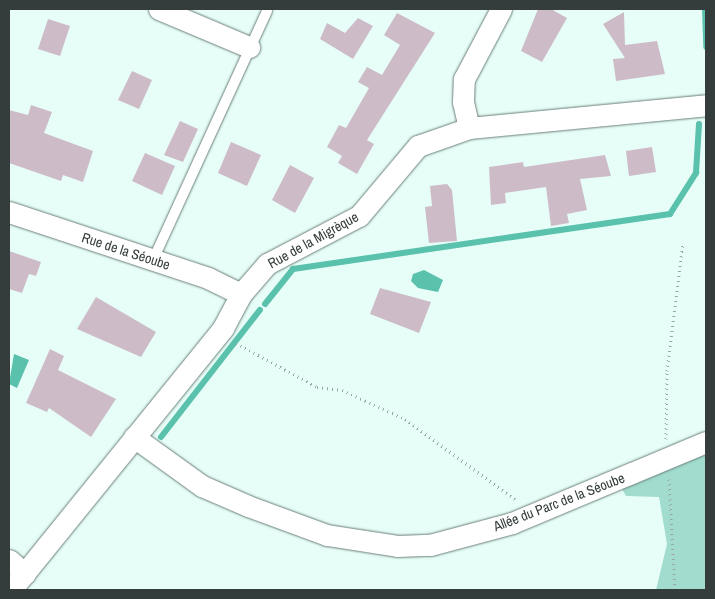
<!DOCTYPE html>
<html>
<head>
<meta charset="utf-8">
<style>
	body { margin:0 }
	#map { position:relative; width:715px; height:599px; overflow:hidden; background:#e7fef8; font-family:"Archivo Narrow",sans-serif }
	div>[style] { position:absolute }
	.green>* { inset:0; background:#a1dcce }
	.water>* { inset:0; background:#59c1ac }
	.stream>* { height:6px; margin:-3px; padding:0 3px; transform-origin:3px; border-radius:3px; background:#59c1ac }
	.building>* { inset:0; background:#cdbcc8 }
	.path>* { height:3px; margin-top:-1.5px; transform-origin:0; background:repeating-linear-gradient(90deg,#97a8a4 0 1px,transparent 0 5px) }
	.roads { filter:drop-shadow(0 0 1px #6a7e79) drop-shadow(0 0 1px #6a7e79) }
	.service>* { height:10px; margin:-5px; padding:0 5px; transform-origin:5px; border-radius:5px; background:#fff }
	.minor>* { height:21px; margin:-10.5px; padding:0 10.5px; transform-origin:10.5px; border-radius:10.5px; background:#fff }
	span { translate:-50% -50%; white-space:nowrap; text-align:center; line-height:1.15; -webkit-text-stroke:4px #fff; paint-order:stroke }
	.street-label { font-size:14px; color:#343d3b }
	.frame { position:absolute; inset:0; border:10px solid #343d3b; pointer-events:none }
</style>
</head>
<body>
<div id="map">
	<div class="green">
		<div style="clip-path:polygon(706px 454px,706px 590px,656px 590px,667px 544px,659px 497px,626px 496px,622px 489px)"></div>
	</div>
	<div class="water">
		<div style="clip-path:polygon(424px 270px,443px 280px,438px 292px,418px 288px,411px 281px,413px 274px)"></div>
		<div style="clip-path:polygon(14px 354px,29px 360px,17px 388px,9px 384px)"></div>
	</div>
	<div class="stream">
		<div style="left:705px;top:9px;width:38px;rotate:88deg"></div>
		<div style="left:265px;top:304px;width:45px;rotate:-51.3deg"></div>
		<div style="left:293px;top:269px;width:381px;rotate:-8.3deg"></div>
		<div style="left:670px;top:214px;width:49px;rotate:-57.6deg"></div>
		<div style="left:696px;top:173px;width:49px;rotate:-86.5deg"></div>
		<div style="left:161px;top:437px;width:161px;rotate:-52.1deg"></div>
	</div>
	<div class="building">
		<div style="clip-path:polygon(538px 9px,551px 9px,567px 18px,542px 62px,521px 51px)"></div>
		<div style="clip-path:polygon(624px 12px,625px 45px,657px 41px,665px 74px,616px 81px,613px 59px,625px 58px,603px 24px)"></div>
		<div style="clip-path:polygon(397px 13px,435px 33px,367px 140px,374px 144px,357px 174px,338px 163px,342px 156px,327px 147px,339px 125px,346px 128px,369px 88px,358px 82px,367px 67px,382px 75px,400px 45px,384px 35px)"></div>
		<div style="clip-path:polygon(358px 18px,373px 26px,353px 59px,320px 39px,327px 23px,345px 33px)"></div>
		<div style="clip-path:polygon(48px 19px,70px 26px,60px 56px,38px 49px)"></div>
		<div style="clip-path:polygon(132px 71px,152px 80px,139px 109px,118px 100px)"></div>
		<div style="clip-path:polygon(31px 105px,52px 112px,44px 133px,93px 151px,83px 182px,63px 175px,61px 181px,9px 163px,9px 110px,28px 115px)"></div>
		<div style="clip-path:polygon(180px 121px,198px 129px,183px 162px,164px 155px)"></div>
		<div style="clip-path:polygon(231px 142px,261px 155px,247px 186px,218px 173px)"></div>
		<div style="clip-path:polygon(652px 147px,656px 172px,629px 176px,626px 151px)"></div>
		<div style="clip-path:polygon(145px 153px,175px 166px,162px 195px,132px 181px)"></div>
		<div style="clip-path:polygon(605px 155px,611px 176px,580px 179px,587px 210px,567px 214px,569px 223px,551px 226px,546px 187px,505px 193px,506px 203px,491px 205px,489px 167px,523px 162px,524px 167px)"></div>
		<div style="clip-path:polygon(290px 165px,314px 178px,295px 213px,272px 200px)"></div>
		<div style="clip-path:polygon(447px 184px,452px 190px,457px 241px,429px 243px,425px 207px,432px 206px,430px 186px)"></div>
		<div style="clip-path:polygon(9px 251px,41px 262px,36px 276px,29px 274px,22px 293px,9px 289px)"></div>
		<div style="clip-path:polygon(380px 288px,431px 302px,419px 333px,370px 314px)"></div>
		<div style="clip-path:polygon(96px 297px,156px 332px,141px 357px,77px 329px)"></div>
		<div style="clip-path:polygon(50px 349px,64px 356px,58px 370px,116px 399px,91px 437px,49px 408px,47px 412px,26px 403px)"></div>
	</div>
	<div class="path">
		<div style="left:236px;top:343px;width:92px;rotate:28.5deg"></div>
		<div style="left:317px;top:387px;width:25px;rotate:7deg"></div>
		<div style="left:342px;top:390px;width:69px;rotate:24.7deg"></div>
		<div style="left:405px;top:419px;width:137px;rotate:36.1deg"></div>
		<div style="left:666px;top:439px;width:68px;rotate:-89.2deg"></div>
		<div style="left:667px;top:371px;width:129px;rotate:-82.9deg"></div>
		<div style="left:669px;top:479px;width:111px;rotate:86.9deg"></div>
	</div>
	<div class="roads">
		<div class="service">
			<div style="left:153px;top:260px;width:274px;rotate:-65.4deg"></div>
		</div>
		<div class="minor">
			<div style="left:159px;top:9px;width:98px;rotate:22.9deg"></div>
			<div style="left:469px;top:128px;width:27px;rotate:-103deg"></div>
			<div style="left:463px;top:102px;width:23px;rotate:-88deg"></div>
			<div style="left:464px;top:79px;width:79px;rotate:-62.1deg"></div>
			<div style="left:9px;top:212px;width:210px;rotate:18.3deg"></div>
			<div style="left:208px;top:278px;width:37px;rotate:26deg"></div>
			<div style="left:134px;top:437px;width:84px;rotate:35.8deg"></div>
			<div style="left:202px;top:486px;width:50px;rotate:23.5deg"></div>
			<div style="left:248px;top:506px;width:84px;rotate:20.2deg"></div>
			<div style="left:327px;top:535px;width:71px;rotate:8.9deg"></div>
			<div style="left:397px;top:546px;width:33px;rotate:-2deg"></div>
			<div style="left:430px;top:545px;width:85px;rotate:-15deg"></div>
			<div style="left:512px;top:523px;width:210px;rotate:-22.7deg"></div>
			<div style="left:9px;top:560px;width:21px;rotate:41deg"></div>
			<div style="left:11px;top:590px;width:337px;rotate:-51deg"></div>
			<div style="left:223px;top:328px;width:38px;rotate:-62deg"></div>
			<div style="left:241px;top:294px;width:40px;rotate:-49deg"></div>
			<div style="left:267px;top:264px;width:104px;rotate:-27.6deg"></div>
			<div style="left:359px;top:216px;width:92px;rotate:-49.9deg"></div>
			<div style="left:418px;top:146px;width:54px;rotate:-19.4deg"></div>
			<div style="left:469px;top:128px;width:238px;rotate:-5.5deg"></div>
		</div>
	</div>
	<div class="street-label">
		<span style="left:313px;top:240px;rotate:-29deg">Rue de la Migrèque</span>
		<span style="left:126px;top:251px;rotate:18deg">Rue de la Séoube</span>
		<span style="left:559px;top:502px;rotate:-21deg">Allée du Parc de la Séoube</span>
	</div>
	<div class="frame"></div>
</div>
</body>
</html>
